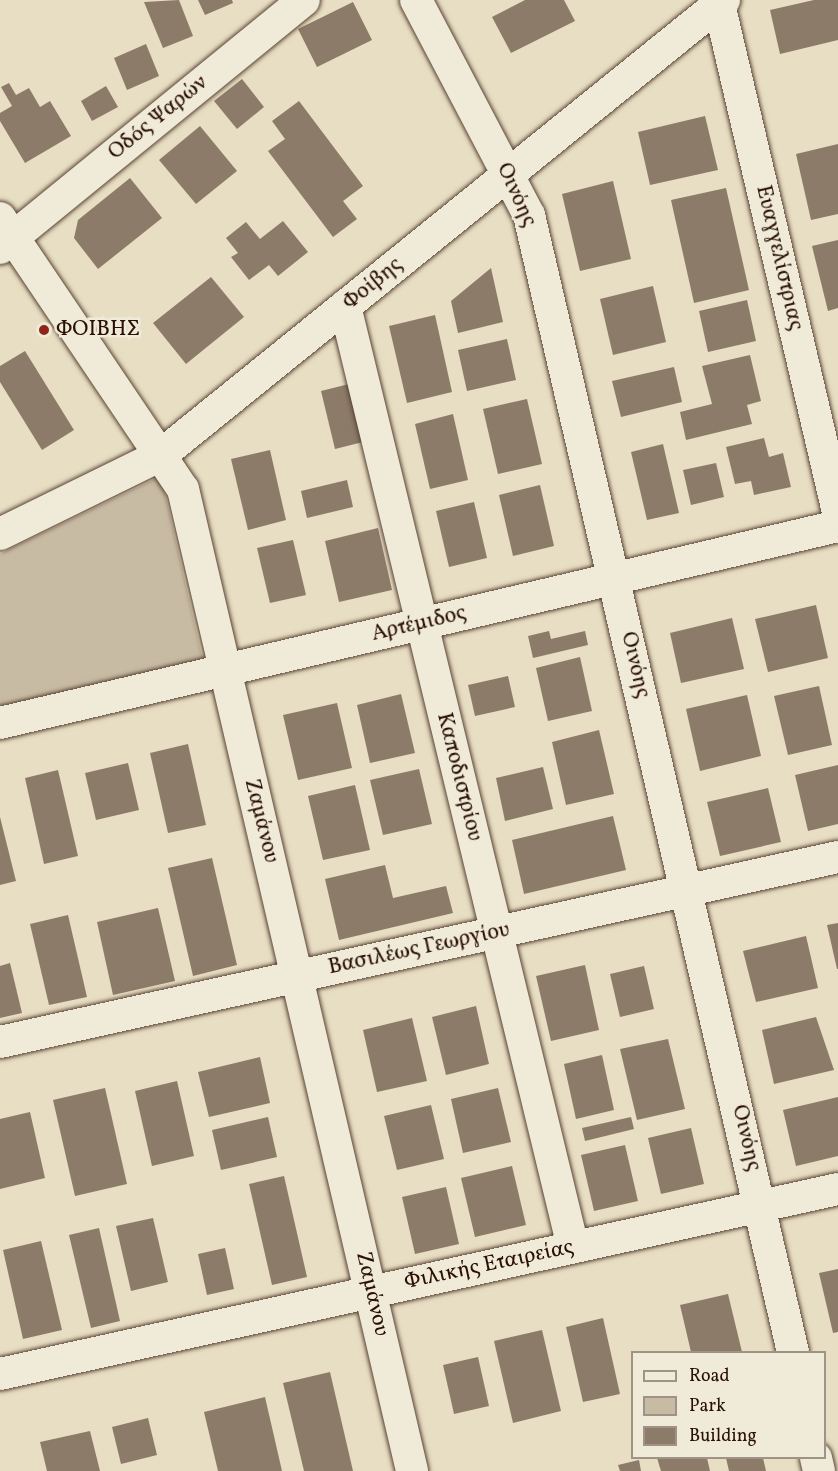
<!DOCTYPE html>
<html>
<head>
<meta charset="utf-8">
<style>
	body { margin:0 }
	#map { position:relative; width:838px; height:1471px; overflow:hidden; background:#e8dec3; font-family:Vollkorn,serif }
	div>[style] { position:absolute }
	.green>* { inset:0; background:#c8bba3 }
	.building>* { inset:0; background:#8c7b68 }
	.roads { filter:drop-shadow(0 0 2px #594334) drop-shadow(0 0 2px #594334) }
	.minor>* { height:32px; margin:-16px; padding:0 16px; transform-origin:16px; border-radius:16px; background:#f0ead8 }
	.dots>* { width:16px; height:16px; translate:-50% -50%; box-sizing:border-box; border:3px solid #f0ead8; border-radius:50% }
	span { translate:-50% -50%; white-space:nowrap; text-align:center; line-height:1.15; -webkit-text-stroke:5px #f0ead8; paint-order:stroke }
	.street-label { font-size:22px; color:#290f05 }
	.poi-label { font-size:22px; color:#290f05 }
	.left { translate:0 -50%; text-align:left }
	.legend { position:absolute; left:631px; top:1351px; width:195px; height:108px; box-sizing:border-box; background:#f0ead8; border:2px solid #a09284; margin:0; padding:8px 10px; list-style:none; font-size:18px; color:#290f05 }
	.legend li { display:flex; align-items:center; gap:12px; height:30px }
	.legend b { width:30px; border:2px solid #a09284 }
</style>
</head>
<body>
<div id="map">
	<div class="green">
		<div style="clip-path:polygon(161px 476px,204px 665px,0 713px,0 554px)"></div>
	</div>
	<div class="building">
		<div style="clip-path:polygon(179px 0,193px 36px,163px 48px,144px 2px)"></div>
		<div style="clip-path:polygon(198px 0,232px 0,233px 3px,205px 15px)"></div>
		<div style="clip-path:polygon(525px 0,564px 0,575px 21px,511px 53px,492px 17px)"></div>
		<div style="clip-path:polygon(814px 0,838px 0,838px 40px,780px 54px,770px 10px)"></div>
		<div style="clip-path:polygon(353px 2px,372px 40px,317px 67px,298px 29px)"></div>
		<div style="clip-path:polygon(146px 44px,159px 76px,127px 90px,114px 58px)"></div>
		<div style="clip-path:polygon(242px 79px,264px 107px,237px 129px,214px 101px)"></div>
		<div style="clip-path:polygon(9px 83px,16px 95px,29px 88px,40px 107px,50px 101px,71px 136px,25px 163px,0 121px,0 113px,12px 106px,1px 87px)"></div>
		<div style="clip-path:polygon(106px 86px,118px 107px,92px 121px,81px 101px)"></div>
		<div style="clip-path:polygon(299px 101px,363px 186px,343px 201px,357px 219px,333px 237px,268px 151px,285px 139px,272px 121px)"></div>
		<div style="clip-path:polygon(705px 116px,718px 170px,650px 185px,638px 132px)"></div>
		<div style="clip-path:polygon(200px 126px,237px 171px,196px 204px,159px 160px)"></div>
		<div style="clip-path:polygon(838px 144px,838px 214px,811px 220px,796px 154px)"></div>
		<div style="clip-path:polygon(130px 178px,162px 218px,98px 269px,74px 238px,78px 220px)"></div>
		<div style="clip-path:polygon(613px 181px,631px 259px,580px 271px,562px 194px)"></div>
		<div style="clip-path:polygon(726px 188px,749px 290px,694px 303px,671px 200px)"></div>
		<div style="clip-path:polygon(283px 221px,308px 252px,278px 276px,269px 265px,249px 280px,231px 257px,238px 253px,226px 238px,246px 222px,260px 239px)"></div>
		<div style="clip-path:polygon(838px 240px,838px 308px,828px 311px,812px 246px)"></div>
		<div style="clip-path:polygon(491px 268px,503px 322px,458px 333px,451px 301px)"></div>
		<div style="clip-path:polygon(211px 277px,244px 317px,186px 364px,153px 323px)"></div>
		<div style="clip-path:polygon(653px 286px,666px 342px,613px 355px,600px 299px)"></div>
		<div style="clip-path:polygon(747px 300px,756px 341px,708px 352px,699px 311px)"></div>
		<div style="clip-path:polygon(435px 315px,452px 392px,407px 403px,389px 326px)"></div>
		<div style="clip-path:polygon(507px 339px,516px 380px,467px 391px,458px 350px)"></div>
		<div style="clip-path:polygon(25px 351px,74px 430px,42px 450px,0 382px,0 366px)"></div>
		<div style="clip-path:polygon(750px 355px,761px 401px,747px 405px,752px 424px,686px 440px,680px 412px,712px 404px,702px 366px)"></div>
		<div style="clip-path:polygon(674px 367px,682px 402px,621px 417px,612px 381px)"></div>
		<div style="clip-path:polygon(349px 384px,363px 442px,335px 449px,321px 391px)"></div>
		<div style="clip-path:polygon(527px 399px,542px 464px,498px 474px,483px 409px)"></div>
		<div style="clip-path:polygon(453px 414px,468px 480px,430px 489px,415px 424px)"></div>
		<div style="clip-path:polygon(764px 438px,769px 457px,783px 453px,791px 487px,754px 495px,751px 481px,735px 484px,726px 447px)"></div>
		<div style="clip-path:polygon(663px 444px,679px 513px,647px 520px,631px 452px)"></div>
		<div style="clip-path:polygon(270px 450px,286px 520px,248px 530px,231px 459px)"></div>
		<div style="clip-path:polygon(716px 463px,724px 497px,691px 505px,683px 470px)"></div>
		<div style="clip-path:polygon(347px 480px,353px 507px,307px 518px,301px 491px)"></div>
		<div style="clip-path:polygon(540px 485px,554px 546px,513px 556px,499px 495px)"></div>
		<div style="clip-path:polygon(474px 502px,487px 558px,449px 567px,436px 511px)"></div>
		<div style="clip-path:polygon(378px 528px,392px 590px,339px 602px,325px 541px)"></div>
		<div style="clip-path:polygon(293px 540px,306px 595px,270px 603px,257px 548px)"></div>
		<div style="clip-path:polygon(816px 605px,828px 658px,768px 672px,755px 619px)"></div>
		<div style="clip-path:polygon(732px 618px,744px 669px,681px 683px,670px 633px)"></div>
		<div style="clip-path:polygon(549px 631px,551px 639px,585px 631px,588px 645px,533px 658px,528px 636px)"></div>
		<div style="clip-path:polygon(580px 657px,592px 711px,548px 721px,536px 668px)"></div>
		<div style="clip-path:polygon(508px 676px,515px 707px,475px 716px,468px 685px)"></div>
		<div style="clip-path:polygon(819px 686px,832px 745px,788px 755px,774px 696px)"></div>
		<div style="clip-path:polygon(401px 694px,415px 753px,370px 763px,357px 705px)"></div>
		<div style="clip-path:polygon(747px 695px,761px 756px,700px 771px,686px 709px)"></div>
		<div style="clip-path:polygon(337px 703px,352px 768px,298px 780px,283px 715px)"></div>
		<div style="clip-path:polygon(599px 730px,614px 794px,566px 805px,552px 742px)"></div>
		<div style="clip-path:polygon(188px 744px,206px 825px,168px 833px,150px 753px)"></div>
		<div style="clip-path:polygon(128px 763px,139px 810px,96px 820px,85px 773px)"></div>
		<div style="clip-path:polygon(838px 765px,838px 824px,808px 831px,795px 775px)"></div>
		<div style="clip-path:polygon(543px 767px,553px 809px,505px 821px,496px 778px)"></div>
		<div style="clip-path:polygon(419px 769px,432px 824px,383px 835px,370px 780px)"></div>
		<div style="clip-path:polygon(58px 770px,78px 856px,44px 864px,25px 778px)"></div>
		<div style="clip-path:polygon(355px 785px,370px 850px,323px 860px,308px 796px)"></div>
		<div style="clip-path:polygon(768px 788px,781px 842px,720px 856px,707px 802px)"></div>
		<div style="clip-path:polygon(613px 816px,626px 870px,524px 894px,512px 840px)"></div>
		<div style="clip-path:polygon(0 817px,16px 881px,0 885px)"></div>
		<div style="clip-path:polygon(212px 858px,237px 965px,193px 976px,168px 868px)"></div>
		<div style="clip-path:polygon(385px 865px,393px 898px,446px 886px,453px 913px,339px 940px,325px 879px)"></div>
		<div style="clip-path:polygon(158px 908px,175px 981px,113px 995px,97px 922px)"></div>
		<div style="clip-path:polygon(68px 915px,87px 997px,49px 1005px,30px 924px)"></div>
		<div style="clip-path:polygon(838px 923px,838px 969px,837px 969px,827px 925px)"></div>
		<div style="clip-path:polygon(806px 936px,818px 988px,756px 1002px,743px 951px)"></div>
		<div style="clip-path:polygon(10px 963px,22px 1013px,0 1018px,0 966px)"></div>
		<div style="clip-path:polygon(585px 965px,599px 1030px,551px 1041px,536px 976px)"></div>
		<div style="clip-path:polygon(644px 966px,654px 1009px,620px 1017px,610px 974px)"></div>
		<div style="clip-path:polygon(476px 1006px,489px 1064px,446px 1075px,432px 1017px)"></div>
		<div style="clip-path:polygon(816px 1017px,834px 1070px,774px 1084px,762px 1030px)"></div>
		<div style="clip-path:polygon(412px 1018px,427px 1081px,377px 1092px,363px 1030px)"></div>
		<div style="clip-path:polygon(668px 1039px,685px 1109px,637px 1120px,620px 1049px)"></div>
		<div style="clip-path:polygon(602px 1055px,614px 1110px,576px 1119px,564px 1064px)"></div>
		<div style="clip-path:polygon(260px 1057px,270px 1103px,209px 1117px,198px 1072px)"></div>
		<div style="clip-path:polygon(177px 1081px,194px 1156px,152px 1166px,135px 1091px)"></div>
		<div style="clip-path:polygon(105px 1088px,127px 1184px,75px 1196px,53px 1100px)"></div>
		<div style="clip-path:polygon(498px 1088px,511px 1142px,463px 1153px,451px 1099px)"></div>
		<div style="clip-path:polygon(838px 1097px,838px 1156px,796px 1166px,783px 1110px)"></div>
		<div style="clip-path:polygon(431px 1105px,444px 1159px,397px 1170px,384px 1116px)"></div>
		<div style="clip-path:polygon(30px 1112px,45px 1178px,0 1189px,0 1119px)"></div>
		<div style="clip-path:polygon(268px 1117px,277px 1157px,221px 1170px,212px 1130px)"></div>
		<div style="clip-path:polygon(631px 1117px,634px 1129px,585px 1141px,582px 1128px)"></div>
		<div style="clip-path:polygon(691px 1128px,704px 1184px,661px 1194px,648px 1138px)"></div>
		<div style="clip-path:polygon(625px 1145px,638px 1201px,594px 1211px,581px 1155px)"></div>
		<div style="clip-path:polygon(512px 1166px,526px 1225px,475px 1237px,461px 1178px)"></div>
		<div style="clip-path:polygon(284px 1176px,307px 1277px,272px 1285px,249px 1184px)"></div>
		<div style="clip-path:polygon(446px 1187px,459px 1244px,415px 1254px,402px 1197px)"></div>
		<div style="clip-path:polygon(153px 1218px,168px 1282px,131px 1291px,116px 1226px)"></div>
		<div style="clip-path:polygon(99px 1228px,120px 1321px,91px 1328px,69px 1235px)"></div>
		<div style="clip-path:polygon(41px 1241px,62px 1330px,23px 1339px,3px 1250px)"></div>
		<div style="clip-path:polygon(225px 1248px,234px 1289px,207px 1295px,198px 1254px)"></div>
		<div style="clip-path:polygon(838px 1269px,838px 1332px,833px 1333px,819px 1273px)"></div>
		<div style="clip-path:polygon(728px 1294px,742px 1352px,691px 1352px,680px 1305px)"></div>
		<div style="clip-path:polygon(603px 1318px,620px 1394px,583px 1402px,566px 1327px)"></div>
		<div style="clip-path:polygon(542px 1330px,561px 1411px,513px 1423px,494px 1341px)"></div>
		<div style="clip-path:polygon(478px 1357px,489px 1406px,454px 1414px,443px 1365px)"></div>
		<div style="clip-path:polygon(330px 1372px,353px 1471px,304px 1471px,283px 1383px)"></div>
		<div style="clip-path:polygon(265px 1397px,282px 1471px,218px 1471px,204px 1412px)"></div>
		<div style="clip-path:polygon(148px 1418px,157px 1455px,121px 1464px,112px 1427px)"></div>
		<div style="clip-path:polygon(90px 1431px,100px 1471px,47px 1471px,40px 1442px)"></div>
		<div style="clip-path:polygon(657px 1458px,707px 1458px,710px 1471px,661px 1471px)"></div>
		<div style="clip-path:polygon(726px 1458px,763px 1458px,766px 1471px,729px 1471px)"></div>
		<div style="clip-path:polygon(639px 1460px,641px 1471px,620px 1471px,618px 1465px)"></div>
	</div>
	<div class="roads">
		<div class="minor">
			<div style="left:416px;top:0;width:243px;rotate:62.3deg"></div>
			<div style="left:529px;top:215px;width:1167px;rotate:76.93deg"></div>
			<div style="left:719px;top:4px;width:522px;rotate:76.82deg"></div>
			<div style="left:0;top:218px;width:327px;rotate:56deg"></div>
			<div style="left:183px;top:489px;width:1008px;rotate:76.87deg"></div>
			<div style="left:0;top:248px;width:392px;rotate:-39.2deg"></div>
			<div style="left:345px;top:306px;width:968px;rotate:76.38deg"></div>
			<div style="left:0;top:534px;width:179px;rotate:-26.1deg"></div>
			<div style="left:161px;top:455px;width:724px;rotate:-38.94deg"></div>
			<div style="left:0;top:723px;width:861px;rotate:-13.23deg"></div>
			<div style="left:0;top:1042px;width:858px;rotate:-12.45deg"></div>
			<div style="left:0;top:1374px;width:858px;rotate:-12.45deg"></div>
			<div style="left:816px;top:1458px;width:13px;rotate:77deg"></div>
		</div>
	</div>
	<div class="dots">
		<div style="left:44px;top:330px;background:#8f2418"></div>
	</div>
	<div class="street-label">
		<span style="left:158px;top:118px;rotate:-39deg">Οδóς Ψαρών</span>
		<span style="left:516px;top:195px;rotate:66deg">Οινόης</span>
		<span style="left:779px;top:258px;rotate:77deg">Ευαγγελίστριας</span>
		<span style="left:373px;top:284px;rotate:-39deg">Φοίβης</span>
		<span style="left:419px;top:624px;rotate:-13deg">Αρτέμιδος</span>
		<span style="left:635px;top:665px;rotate:77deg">Οινόης</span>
		<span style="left:459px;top:777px;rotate:76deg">Καποδιστρίου</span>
		<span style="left:261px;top:821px;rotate:76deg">Ζαμάνου</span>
		<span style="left:419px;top:949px;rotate:-12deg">Βασιλέως Γεωργίου</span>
		<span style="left:746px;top:1138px;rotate:77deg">Οινόης</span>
		<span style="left:489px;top:1265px;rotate:-12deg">Φιλικής Εταιρείας</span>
		<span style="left:372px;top:1294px;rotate:77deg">Ζαμάνου</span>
	</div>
	<div class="poi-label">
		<span class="left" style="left:56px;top:330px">ΦΟΙΒΗΣ</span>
	</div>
	<ul class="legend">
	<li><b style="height:8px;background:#f0ead8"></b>Road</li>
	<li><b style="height:16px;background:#c8bba3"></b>Park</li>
	<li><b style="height:16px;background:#8c7b68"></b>Building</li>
	</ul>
</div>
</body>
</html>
